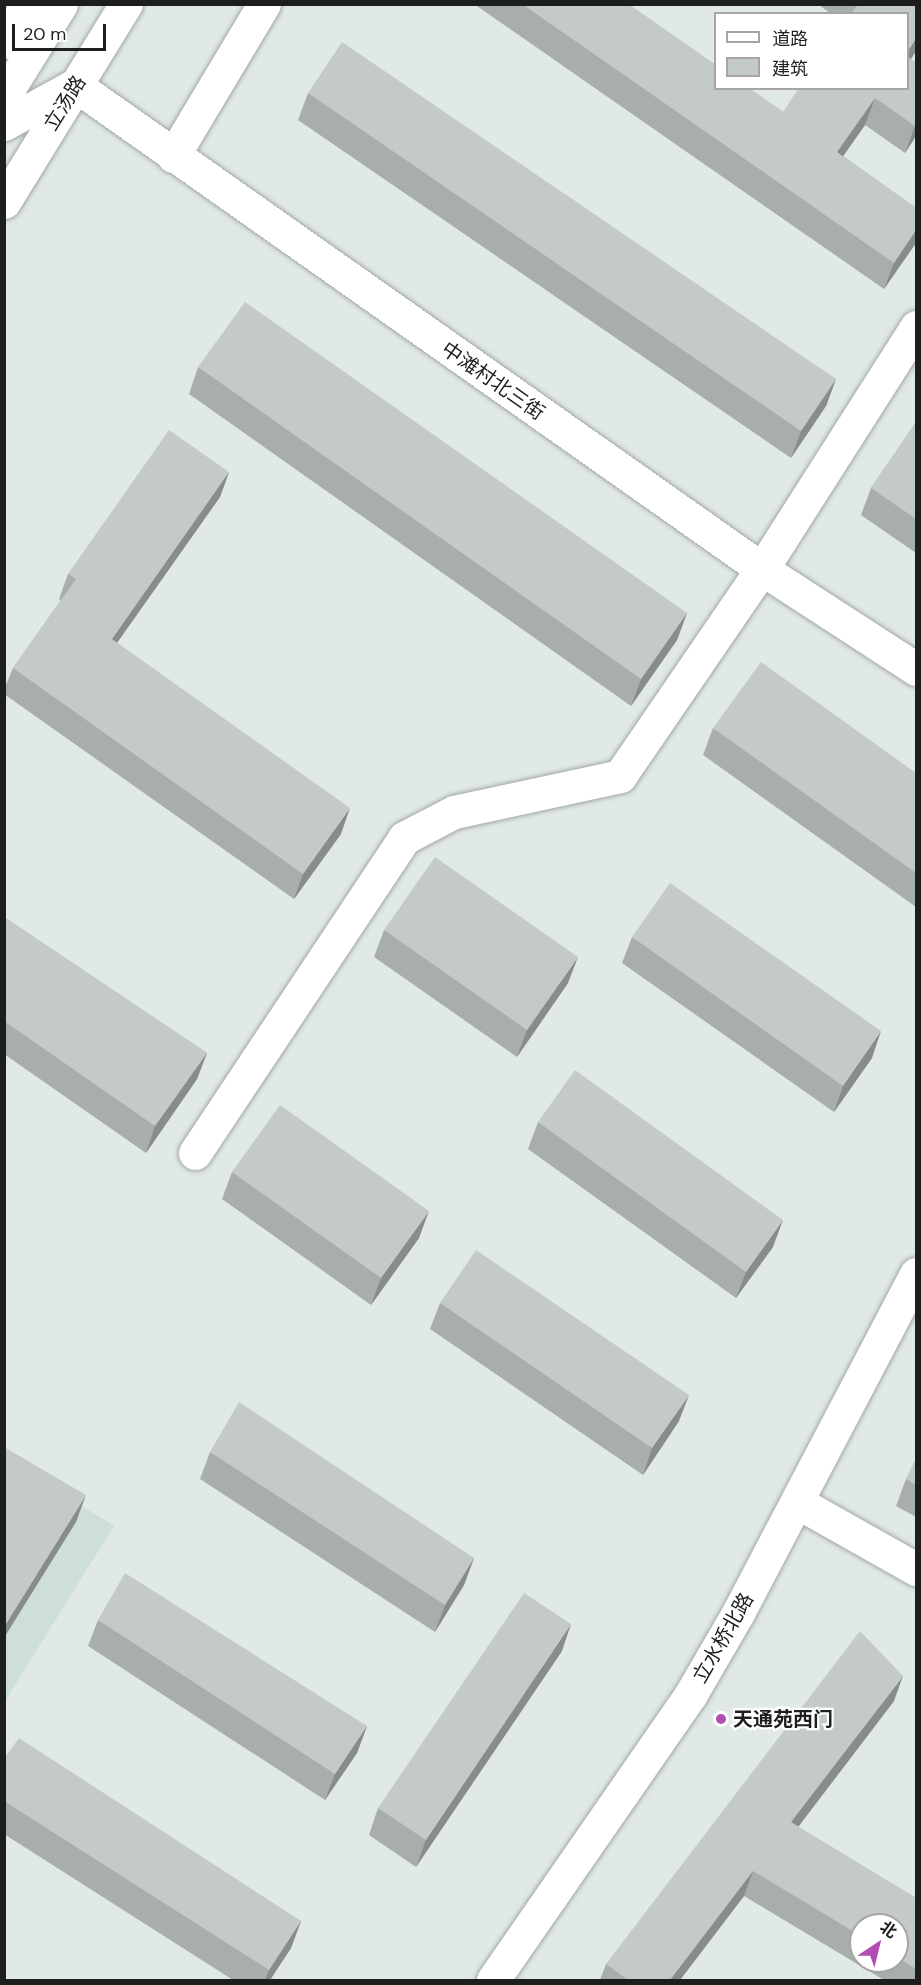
<!DOCTYPE html>
<html>
<head>
<meta charset="utf-8">
<style>
	body { margin:0 }
	#map { position:relative; width:921px; height:1985px; overflow:hidden; background:#e1e9e7; font-family:"DM Sans","Noto Sans SC",sans-serif }
	div>[style] { position:absolute }
	.built>* { inset:0; background:#cededa }
	.roads { filter:drop-shadow(0 0 2px #a1a8a6) drop-shadow(0 0 2px #a1a8a6) }
	.minor>* { height:33px; margin:-16.5px; padding:0 16.5px; transform-origin:16.5px; border-radius:16.5px; background:#fff }
	.major>* { height:33px; margin:-16.5px; padding:0 16.5px; transform-origin:16.5px; border-radius:16.5px; background:#fff }
	.wall>* { inset:0; background:#a8aeac }
	.shaded-wall>* { inset:0; background:#888d8c }
	.building>* { inset:0; background:#c3cac8 }
	.dots>* { width:16px; height:16px; translate:-50% -50%; box-sizing:border-box; border:3px solid #fff; border-radius:50% }
	span { translate:-50% -50%; white-space:nowrap; text-align:center; line-height:1.15; -webkit-text-stroke:4.5px #fff; paint-order:stroke }
	.street-label { font-size:20px; color:#1d1f1f }
	.poi-label { font-size:20px; color:#1d1f1f; font-weight:700 }
	.left { translate:0 -50%; text-align:left }
	.frame { position:absolute; inset:0; border:6px solid #1d1f1f; pointer-events:none }
	.legend { position:absolute; left:714px; top:12px; width:195px; height:78px; box-sizing:border-box; background:#fff; border:2px solid #a5a5a5; margin:0; padding:8px 10px; list-style:none; font-size:18px; color:#1d1f1f }
	.legend li { display:flex; align-items:center; gap:12px; height:30px }
	.legend b { width:30px; border:2px solid #a5a5a5 }
	.north { position:absolute; left:849px; top:1913px; width:60px; height:60px; box-sizing:border-box; background:#fff; border:2px solid #a5a5a5; border-radius:50%; rotate:35deg; font-size:16px; font-weight:700; line-height:24px; text-align:center; color:#1d1f1f }
	.north::after { content:''; display:block; margin:auto; width:21px; height:27px; background:#b24db2; clip-path:polygon(50% 0,100% 100%,50% 72%,0 100%) }
	.scale { position:absolute; left:12px; top:24px; width:94px; height:27px; box-sizing:border-box; border:3px solid #1d1f1f; border-top:0; padding-left:8px; font-size:18px; line-height:21px; white-space:nowrap; color:#1d1f1f; -webkit-text-stroke:4px #fff; paint-order:stroke }
</style>
</head>
<body>
<div id="map">
	<div class="built">
		<div style="clip-path:polygon(5px 1458px,114px 1526px,5px 1701px)"></div>
	</div>
	<div class="roads">
		<div class="minor">
			<div style="left:4px;top:42px;width:44px;rotate:-58.8deg"></div>
			<div style="left:75px;top:85px;width:840px;rotate:35.17deg"></div>
			<div style="left:762px;top:569px;width:184px;rotate:33deg"></div>
			<div style="left:173px;top:156px;width:177px;rotate:-59.1deg"></div>
			<div style="left:4px;top:202px;width:233px;rotate:-58.4deg"></div>
			<div style="left:195px;top:1153px;width:378px;rotate:-56.4deg"></div>
			<div style="left:404px;top:838px;width:56px;rotate:-27.5deg"></div>
			<div style="left:454px;top:812px;width:170px;rotate:-12.2deg"></div>
			<div style="left:620px;top:776px;width:251px;rotate:-55.6deg"></div>
			<div style="left:762px;top:569px;width:287px;rotate:-57.5deg"></div>
			<div style="left:797px;top:1502px;width:137px;rotate:29.4deg"></div>
			<div style="left:493px;top:1980px;width:348px;rotate:-55.3deg"></div>
			<div style="left:691px;top:1694px;width:94px;rotate:-59.9deg"></div>
			<div style="left:738px;top:1613px;width:383px;rotate:-62.3deg"></div>
		</div>
		<div class="major">
			<div style="left:4px;top:96px;width:108px;rotate:-58.2deg"></div>
			<div style="left:4px;top:124px;width:81px;rotate:-28.8deg"></div>
		</div>
	</div>
	<div class="wall">
		<div style="clip-path:polygon(474px 4px,628px 4px,783px 112px,908px 14px,831px 14px,818px 4px,916px 4px,911px 59px,916px 63px,916px 136px,905px 153px,865px 125px,843px 156px,916px 208px,916px 243px,884px 289px)"></div>
		<div style="clip-path:polygon(308px 93px,836px 379px,826px 406px,791px 458px,298px 120px)"></div>
		<div style="clip-path:polygon(198px 367px,687px 613px,677px 640px,631px 706px,189px 394px)"></div>
		<div style="clip-path:polygon(916px 422px,916px 553px,861px 515px,871px 488px)"></div>
		<div style="clip-path:polygon(229px 472px,220px 497px,117px 643px,341px 834px,294px 899px,4px 694px,4px 690px,13px 668px,61px 600px,59px 599px,68px 574px)"></div>
		<div style="clip-path:polygon(713px 728px,916px 773px,916px 907px,703px 755px)"></div>
		<div style="clip-path:polygon(4px 917px,207px 1053px,197px 1079px,146px 1153px,4px 1054px)"></div>
		<div style="clip-path:polygon(384px 930px,568px 983px,517px 1057px,374px 957px)"></div>
		<div style="clip-path:polygon(632px 937px,872px 1058px,834px 1112px,622px 963px)"></div>
		<div style="clip-path:polygon(538px 1122px,773px 1247px,736px 1298px,528px 1149px)"></div>
		<div style="clip-path:polygon(232px 1172px,419px 1238px,371px 1305px,222px 1199px)"></div>
		<div style="clip-path:polygon(440px 1303px,679px 1421px,643px 1475px,430px 1329px)"></div>
		<div style="clip-path:polygon(210px 1452px,474px 1558px,464px 1585px,435px 1632px,200px 1479px)"></div>
		<div style="clip-path:polygon(916px 1459px,916px 1517px,896px 1506px,906px 1479px)"></div>
		<div style="clip-path:polygon(98px 1620px,367px 1726px,357px 1753px,325px 1800px,88px 1646px)"></div>
		<div style="clip-path:polygon(562px 1651px,416px 1867px,369px 1835px,378px 1808px)"></div>
		<div style="clip-path:polygon(evenodd,894px 1701px,798px 1827px,916px 1898px,916px 1980px,884px 1980px,744px 1896px,680px 1980px,600px 1980px,606px 1964px,894px 1701px,861px 1925px,897px 1925px,897px 1961px,861px 1961px,861px 1925px)"></div>
		<div style="clip-path:polygon(4px 1759px,301px 1921px,291px 1948px,270px 1980px,233px 1980px,4px 1834px)"></div>
	</div>
	<div class="shaded-wall">
		<div style="clip-path:polygon(916px 38px,916px 51px,908px 64px,908px 51px)"></div>
		<div style="clip-path:polygon(875px 98px,865px 125px,827px 179px,837px 152px)"></div>
		<div style="clip-path:polygon(916px 123px,916px 136px,905px 153px,915px 126px)"></div>
		<div style="clip-path:polygon(916px 230px,916px 243px,884px 289px,894px 263px)"></div>
		<div style="clip-path:polygon(836px 379px,826px 406px,791px 458px,801px 431px)"></div>
		<div style="clip-path:polygon(229px 472px,220px 497px,102px 664px,112px 639px)"></div>
		<div style="clip-path:polygon(687px 613px,677px 640px,631px 706px,641px 679px)"></div>
		<div style="clip-path:polygon(350px 808px,341px 834px,294px 899px,303px 874px)"></div>
		<div style="clip-path:polygon(578px 957px,568px 983px,517px 1057px,527px 1030px)"></div>
		<div style="clip-path:polygon(881px 1031px,872px 1058px,834px 1112px,843px 1086px)"></div>
		<div style="clip-path:polygon(207px 1053px,197px 1079px,146px 1153px,155px 1126px)"></div>
		<div style="clip-path:polygon(429px 1211px,419px 1238px,371px 1305px,381px 1278px)"></div>
		<div style="clip-path:polygon(783px 1220px,773px 1247px,736px 1298px,746px 1272px)"></div>
		<div style="clip-path:polygon(689px 1395px,679px 1421px,643px 1475px,652px 1448px)"></div>
		<div style="clip-path:polygon(86px 1495px,76px 1522px,4px 1638px,4px 1627px)"></div>
		<div style="clip-path:polygon(474px 1558px,464px 1585px,435px 1632px,445px 1605px)"></div>
		<div style="clip-path:polygon(571px 1624px,562px 1651px,416px 1867px,426px 1840px)"></div>
		<div style="clip-path:polygon(903px 1676px,894px 1701px,782px 1848px,791px 1822px)"></div>
		<div style="clip-path:polygon(367px 1726px,357px 1753px,325px 1800px,335px 1774px)"></div>
		<div style="clip-path:polygon(753px 1871px,744px 1896px,680px 1980px,670px 1980px)"></div>
		<div style="clip-path:polygon(301px 1921px,291px 1948px,270px 1980px,265px 1980px,269px 1970px)"></div>
	</div>
	<div class="building">
		<div style="clip-path:polygon(522px 4px,628px 4px,716px 65px,716px 88px,749px 88px,783px 112px,799px 88px,908px 88px,908px 57px,916px 63px,916px 123px,915px 126px,875px 98px,837px 152px,916px 208px,916px 230px,894px 263px)"></div>
		<div style="clip-path:polygon(858px 4px,916px 4px,916px 38px,908px 51px,908px 14px,851px 14px)"></div>
		<div style="clip-path:polygon(342px 42px,836px 379px,801px 431px,308px 93px)"></div>
		<div style="clip-path:polygon(245px 302px,687px 613px,641px 679px,198px 367px)"></div>
		<div style="clip-path:polygon(916px 422px,916px 519px,871px 488px)"></div>
		<div style="clip-path:polygon(169px 430px,229px 472px,112px 639px,350px 808px,303px 874px,13px 668px,76px 579px,68px 574px)"></div>
		<div style="clip-path:polygon(761px 662px,916px 773px,916px 873px,713px 728px)"></div>
		<div style="clip-path:polygon(435px 857px,578px 957px,527px 1030px,384px 930px)"></div>
		<div style="clip-path:polygon(670px 883px,881px 1031px,843px 1086px,632px 937px)"></div>
		<div style="clip-path:polygon(4px 917px,207px 1053px,155px 1126px,4px 1021px)"></div>
		<div style="clip-path:polygon(575px 1070px,783px 1220px,746px 1272px,538px 1122px)"></div>
		<div style="clip-path:polygon(280px 1105px,429px 1211px,381px 1278px,232px 1172px)"></div>
		<div style="clip-path:polygon(476px 1250px,689px 1395px,652px 1448px,440px 1303px)"></div>
		<div style="clip-path:polygon(239px 1402px,474px 1558px,445px 1605px,210px 1452px)"></div>
		<div style="clip-path:polygon(4px 1447px,86px 1495px,4px 1627px)"></div>
		<div style="clip-path:polygon(916px 1459px,916px 1485px,906px 1479px)"></div>
		<div style="clip-path:polygon(125px 1573px,367px 1726px,335px 1774px,98px 1620px)"></div>
		<div style="clip-path:polygon(524px 1593px,571px 1624px,426px 1840px,378px 1808px)"></div>
		<div style="clip-path:polygon(860px 1631px,903px 1676px,791px 1822px,916px 1898px,916px 1969px,897px 1957px,897px 1925px,861px 1925px,861px 1936px,753px 1871px,670px 1980px,628px 1980px,606px 1964px)"></div>
		<div style="clip-path:polygon(19px 1738px,301px 1921px,269px 1970px,4px 1801px,4px 1759px)"></div>
	</div>
	<div class="dots">
		<div style="left:721px;top:1719px;background:#b24db2"></div>
	</div>
	<div class="street-label">
		<span style="left:65px;top:103px;rotate:-58deg">立汤路</span>
		<span style="left:493px;top:381px;rotate:35deg">中滩村北三街</span>
		<span style="left:723px;top:1638px;rotate:-60deg">立水桥北路</span>
	</div>
	<div class="poi-label">
		<span class="left" style="left:733px;top:1719px">天通苑西门</span>
	</div>
	<div class="frame"></div>
	<ul class="legend">
	<li><b style="height:8px;background:#fff"></b>道路</li>
	<li><b style="height:16px;background:#c3cac8"></b>建筑</li>
	</ul>
	<div class="north">北</div>
	<div class="scale">20 m</div>
</div>
</body>
</html>
